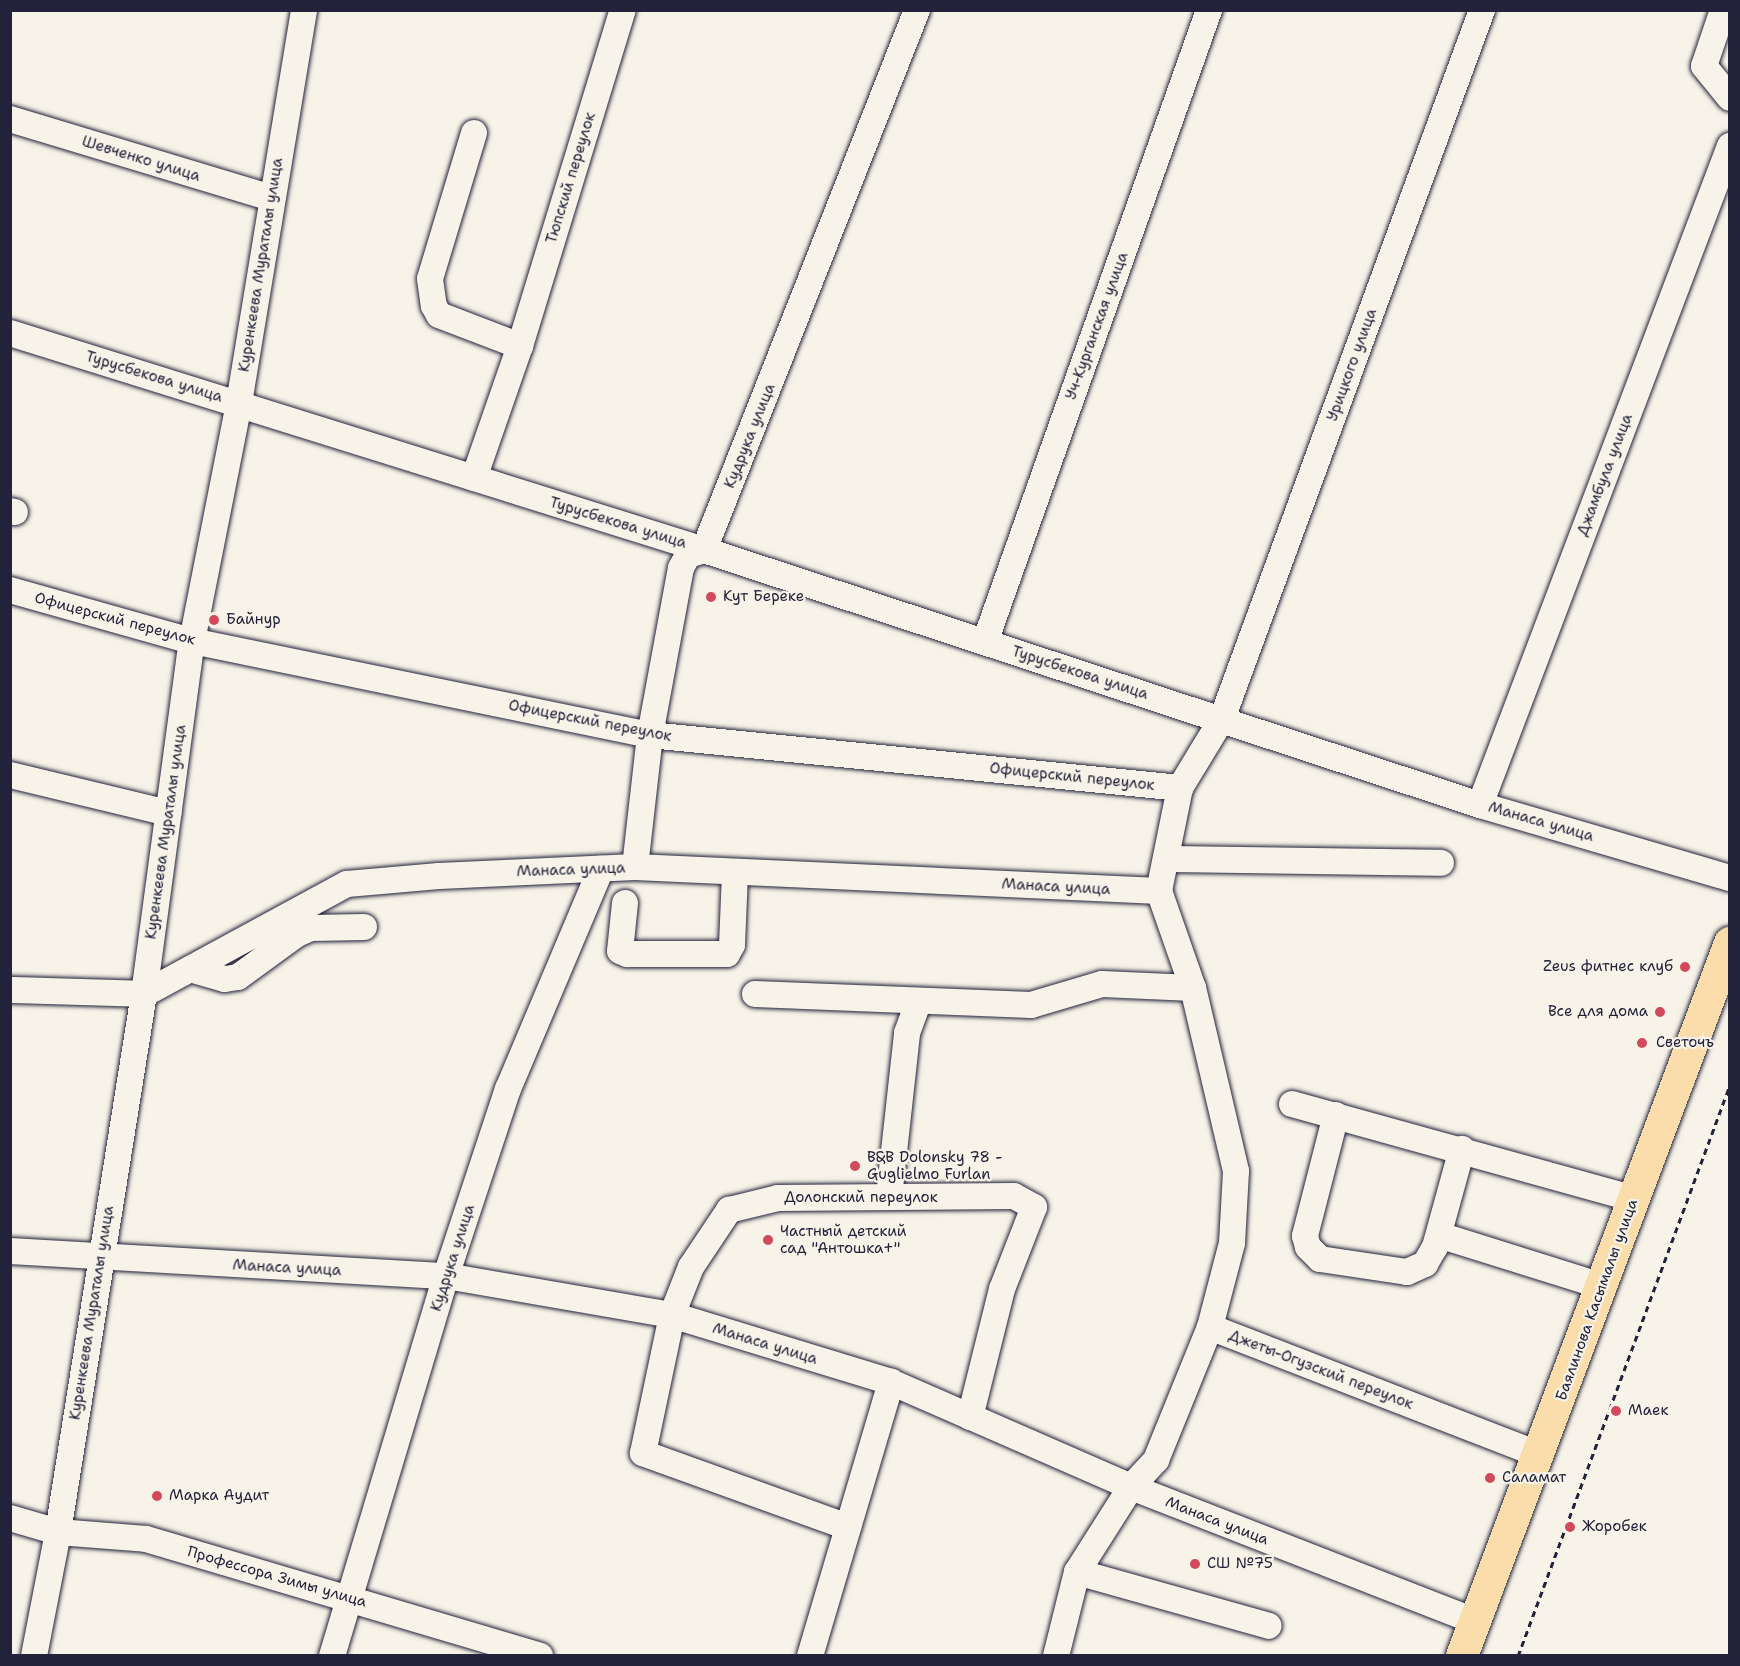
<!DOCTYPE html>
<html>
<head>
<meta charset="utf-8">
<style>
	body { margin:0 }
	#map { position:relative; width:1740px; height:1666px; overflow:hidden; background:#f7f3e8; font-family:"Shantell Sans",sans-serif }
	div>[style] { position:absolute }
	.path>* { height:3px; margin-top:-1.5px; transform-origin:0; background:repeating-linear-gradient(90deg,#22223b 0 6px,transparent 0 10.5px) }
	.roads { filter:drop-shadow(0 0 2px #22223b) drop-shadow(0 0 2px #22223b) }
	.minor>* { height:26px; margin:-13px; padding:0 13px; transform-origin:13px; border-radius:13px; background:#f7f3e8 }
	.major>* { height:32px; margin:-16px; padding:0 16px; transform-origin:16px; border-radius:16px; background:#fbddab }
	.dots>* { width:16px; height:16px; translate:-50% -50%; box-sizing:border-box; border:3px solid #f7f3e8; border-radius:50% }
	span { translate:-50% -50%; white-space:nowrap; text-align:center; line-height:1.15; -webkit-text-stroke:4.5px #f7f3e8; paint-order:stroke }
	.street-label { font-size:15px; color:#22223b }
	.poi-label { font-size:15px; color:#22223b }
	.left { translate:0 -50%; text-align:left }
	.right { translate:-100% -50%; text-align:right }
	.frame { position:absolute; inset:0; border:12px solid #22223b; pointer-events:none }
</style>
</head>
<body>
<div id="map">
	<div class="path">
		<div style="left:1518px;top:1656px;width:609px;rotate:-69.63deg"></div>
	</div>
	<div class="roads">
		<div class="minor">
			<div style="left:1723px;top:10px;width:59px;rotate:108.7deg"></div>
			<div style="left:1704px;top:66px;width:41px;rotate:50.9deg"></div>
			<div style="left:10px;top:119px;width:274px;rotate:16.8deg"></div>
			<div style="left:474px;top:133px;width:152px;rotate:106.8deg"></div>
			<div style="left:430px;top:279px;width:27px;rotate:82deg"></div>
			<div style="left:434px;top:306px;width:10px;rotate:61deg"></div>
			<div style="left:439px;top:315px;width:87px;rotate:20.9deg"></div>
			<div style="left:10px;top:333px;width:727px;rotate:17.36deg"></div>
			<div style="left:704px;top:550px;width:817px;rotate:18.19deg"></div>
			<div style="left:1480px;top:805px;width:260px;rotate:16.3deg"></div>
			<div style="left:474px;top:478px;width:140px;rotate:-70.8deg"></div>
			<div style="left:520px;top:346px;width:351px;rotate:-73deg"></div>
			<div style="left:10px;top:511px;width:5px;rotate:11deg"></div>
			<div style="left:10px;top:590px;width:189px;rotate:15.7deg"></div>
			<div style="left:192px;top:641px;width:468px;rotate:11.6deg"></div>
			<div style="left:650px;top:735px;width:533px;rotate:5.71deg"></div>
			<div style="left:985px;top:642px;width:671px;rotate:-70.48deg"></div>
			<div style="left:10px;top:775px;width:163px;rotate:13.5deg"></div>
			<div style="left:1480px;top:805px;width:705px;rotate:-69.23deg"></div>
			<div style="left:1166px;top:859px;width:275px;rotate:0.8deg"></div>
			<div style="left:635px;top:867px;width:133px;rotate:-83.5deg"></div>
			<div style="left:650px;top:735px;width:170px;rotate:-79.5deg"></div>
			<div style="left:681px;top:568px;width:15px;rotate:-62deg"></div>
			<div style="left:688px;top:555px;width:17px;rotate:-17deg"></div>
			<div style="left:704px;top:550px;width:580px;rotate:-68.47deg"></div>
			<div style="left:625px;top:903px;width:48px;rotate:95.9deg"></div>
			<div style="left:620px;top:951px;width:8px;rotate:23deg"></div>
			<div style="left:627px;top:954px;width:100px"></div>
			<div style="left:727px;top:954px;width:10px;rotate:-61deg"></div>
			<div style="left:732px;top:945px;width:73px;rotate:-87.6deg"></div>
			<div style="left:190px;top:969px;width:36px;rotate:16deg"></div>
			<div style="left:225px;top:979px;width:13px;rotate:-9deg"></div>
			<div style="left:238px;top:977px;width:73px;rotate:-36.1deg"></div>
			<div style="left:297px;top:934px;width:15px;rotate:-23deg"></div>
			<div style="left:311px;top:928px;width:53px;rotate:-1.1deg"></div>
			<div style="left:10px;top:990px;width:134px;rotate:1.7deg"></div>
			<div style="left:144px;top:994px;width:231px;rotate:-28.5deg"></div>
			<div style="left:347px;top:884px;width:92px;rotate:-5deg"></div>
			<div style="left:439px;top:876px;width:196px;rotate:-2.6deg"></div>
			<div style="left:635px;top:867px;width:525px;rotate:2.62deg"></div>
			<div style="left:1159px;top:891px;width:105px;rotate:-78.5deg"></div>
			<div style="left:1180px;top:788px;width:81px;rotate:-58.7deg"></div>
			<div style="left:1222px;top:719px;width:755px;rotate:-69.86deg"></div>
			<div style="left:755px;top:994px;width:276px;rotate:2.3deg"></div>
			<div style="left:1031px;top:1005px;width:74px;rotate:-16.5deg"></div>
			<div style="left:1102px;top:984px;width:91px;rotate:2.5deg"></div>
			<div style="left:1292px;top:1104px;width:356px;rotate:15.5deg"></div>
			<div style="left:1336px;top:1115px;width:125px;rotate:104.4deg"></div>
			<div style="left:1305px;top:1236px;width:11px;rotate:75deg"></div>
			<div style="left:1308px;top:1247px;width:17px;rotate:45deg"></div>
			<div style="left:1320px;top:1259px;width:88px;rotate:8.5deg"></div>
			<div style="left:1407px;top:1272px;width:20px;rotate:-24deg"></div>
			<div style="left:1425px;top:1264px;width:20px;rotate:-60deg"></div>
			<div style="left:1435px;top:1247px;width:102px;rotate:-74.6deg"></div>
			<div style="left:889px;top:1197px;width:165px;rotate:-83.7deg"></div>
			<div style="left:907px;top:1033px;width:32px;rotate:-70deg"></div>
			<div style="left:1439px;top:1235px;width:171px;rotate:17.4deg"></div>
			<div style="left:10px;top:1251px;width:437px;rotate:3.3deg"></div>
			<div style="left:446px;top:1276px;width:229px;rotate:9.8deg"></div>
			<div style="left:672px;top:1315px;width:229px;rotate:17deg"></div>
			<div style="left:891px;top:1382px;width:262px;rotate:23.6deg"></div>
			<div style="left:1131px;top:1487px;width:369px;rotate:21.3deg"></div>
			<div style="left:1210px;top:1327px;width:354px;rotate:21.2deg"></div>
			<div style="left:10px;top:1518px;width:50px;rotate:16.3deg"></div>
			<div style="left:58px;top:1532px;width:88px;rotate:4.5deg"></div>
			<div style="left:146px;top:1539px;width:411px;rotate:16.5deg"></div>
			<div style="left:848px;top:1527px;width:218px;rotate:-160.2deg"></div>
			<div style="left:643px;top:1453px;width:141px;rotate:-78.1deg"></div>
			<div style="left:672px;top:1315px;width:52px;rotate:-68.4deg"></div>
			<div style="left:691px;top:1267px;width:69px;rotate:-56.3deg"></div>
			<div style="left:729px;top:1210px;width:50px;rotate:-13.8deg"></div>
			<div style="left:778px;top:1198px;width:236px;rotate:-0.5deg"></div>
			<div style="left:1014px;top:1196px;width:23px;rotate:29deg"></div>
			<div style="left:1034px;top:1207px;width:88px;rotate:111.3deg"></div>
			<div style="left:1002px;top:1289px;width:132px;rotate:104deg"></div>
			<div style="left:1077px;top:1572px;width:199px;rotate:15.7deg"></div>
			<div style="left:34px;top:1656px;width:126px;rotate:-79deg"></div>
			<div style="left:58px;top:1532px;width:545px;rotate:-80.92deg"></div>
			<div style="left:144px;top:994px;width:356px;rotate:-82.3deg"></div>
			<div style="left:192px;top:641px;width:243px;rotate:-78.8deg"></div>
			<div style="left:239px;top:403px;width:398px;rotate:-80.6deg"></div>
			<div style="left:332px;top:1656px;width:397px;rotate:-73.3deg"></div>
			<div style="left:446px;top:1276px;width:197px;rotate:-71.7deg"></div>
			<div style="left:508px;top:1089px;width:239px;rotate:-67.1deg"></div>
			<div style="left:810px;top:1656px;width:286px;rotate:-73.5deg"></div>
			<div style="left:1056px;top:1656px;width:87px;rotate:-76deg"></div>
			<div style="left:1077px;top:1572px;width:101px;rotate:-57.6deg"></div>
			<div style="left:1131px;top:1487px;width:37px;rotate:-47deg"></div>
			<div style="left:1156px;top:1460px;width:144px;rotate:-67.9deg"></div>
			<div style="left:1210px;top:1327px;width:87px;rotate:-75.3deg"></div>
			<div style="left:1232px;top:1243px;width:72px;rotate:-86.8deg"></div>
			<div style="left:1236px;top:1171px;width:188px;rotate:-103.2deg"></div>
			<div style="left:1193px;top:988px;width:103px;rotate:-109.3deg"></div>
		</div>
		<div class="major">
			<div style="left:1462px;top:1656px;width:762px;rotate:-69.4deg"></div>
		</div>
	</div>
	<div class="dots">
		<div style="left:711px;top:597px;background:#d1495b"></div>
		<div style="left:214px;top:620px;background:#d1495b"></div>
		<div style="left:1685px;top:967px;background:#d1495b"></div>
		<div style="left:1660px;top:1012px;background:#d1495b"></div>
		<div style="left:1642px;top:1043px;background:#d1495b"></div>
		<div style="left:855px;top:1166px;background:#d1495b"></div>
		<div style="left:768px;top:1240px;background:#d1495b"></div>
		<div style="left:1616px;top:1411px;background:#d1495b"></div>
		<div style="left:1490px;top:1478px;background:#d1495b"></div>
		<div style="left:157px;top:1496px;background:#d1495b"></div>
		<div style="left:1570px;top:1527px;background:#d1495b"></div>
		<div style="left:1195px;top:1564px;background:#d1495b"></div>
	</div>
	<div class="street-label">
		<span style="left:141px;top:159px;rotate:17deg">Шевченко улица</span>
		<span style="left:571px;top:178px;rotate:-73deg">Тюпский переулок</span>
		<span style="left:261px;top:265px;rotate:-81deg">Куренкеева Мураталы улица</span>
		<span style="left:1097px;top:326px;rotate:-70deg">Уч-Курганская улица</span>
		<span style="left:1352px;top:365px;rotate:-70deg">Урицкого улица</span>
		<span style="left:154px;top:377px;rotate:17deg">Турусбекова улица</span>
		<span style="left:750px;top:436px;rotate:-68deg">Кудрука улица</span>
		<span style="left:1605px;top:475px;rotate:-69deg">Джамбула улица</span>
		<span style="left:618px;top:523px;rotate:17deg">Турусбекова улица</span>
		<span style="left:115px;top:619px;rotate:15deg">Офицерский переулок</span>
		<span style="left:1080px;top:673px;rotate:18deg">Турусбекова улица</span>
		<span style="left:590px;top:721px;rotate:11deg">Офицерский переулок</span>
		<span style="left:1072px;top:777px;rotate:6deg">Офицерский переулок</span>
		<span style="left:1541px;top:822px;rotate:16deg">Манаса улица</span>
		<span style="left:166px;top:832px;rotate:-82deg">Куренкеева Мураталы улица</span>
		<span style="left:571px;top:870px;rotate:-2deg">Манаса улица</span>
		<span style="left:1056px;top:887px;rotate:3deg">Манаса улица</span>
		<span style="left:861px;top:1198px">Долонский переулок</span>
		<span style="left:453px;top:1258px;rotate:-72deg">Кудрука улица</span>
		<span style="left:287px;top:1268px;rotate:3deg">Манаса улица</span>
		<span style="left:1597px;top:1300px;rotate:-70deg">Баялинова Касымалы улица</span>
		<span style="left:92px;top:1313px;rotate:-81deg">Куренкеева Мураталы улица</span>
		<span style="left:765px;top:1344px;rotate:17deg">Манаса улица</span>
		<span style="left:1321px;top:1370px;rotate:21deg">Джеты-Огузский переулок</span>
		<span style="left:1217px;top:1521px;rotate:21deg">Манаса улица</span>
		<span style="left:277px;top:1577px;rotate:16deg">Профессора Зимы улица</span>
	</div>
	<div class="poi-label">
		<span class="left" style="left:723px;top:597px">Кут Береке</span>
		<span class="left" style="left:226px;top:620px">Байнур</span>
		<span class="right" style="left:1673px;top:967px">Zeus фитнес клуб</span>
		<span class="right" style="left:1648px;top:1012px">Все для дома</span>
		<span class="left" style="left:1656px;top:1043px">Светочъ</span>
		<span class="left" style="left:867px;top:1166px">B&amp;B Dolonsky 78 -<br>Guglielmo Furlan</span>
		<span class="left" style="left:780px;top:1240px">Частный детский<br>сад "Антошка+"</span>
		<span class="left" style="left:1628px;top:1411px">Маек</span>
		<span class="left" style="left:1502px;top:1478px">Саламат</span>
		<span class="left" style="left:169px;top:1496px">Марка Аудит</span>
		<span class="left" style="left:1582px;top:1527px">Жоробек</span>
		<span class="left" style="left:1207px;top:1564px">СШ №75</span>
	</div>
	<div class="frame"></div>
</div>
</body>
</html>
